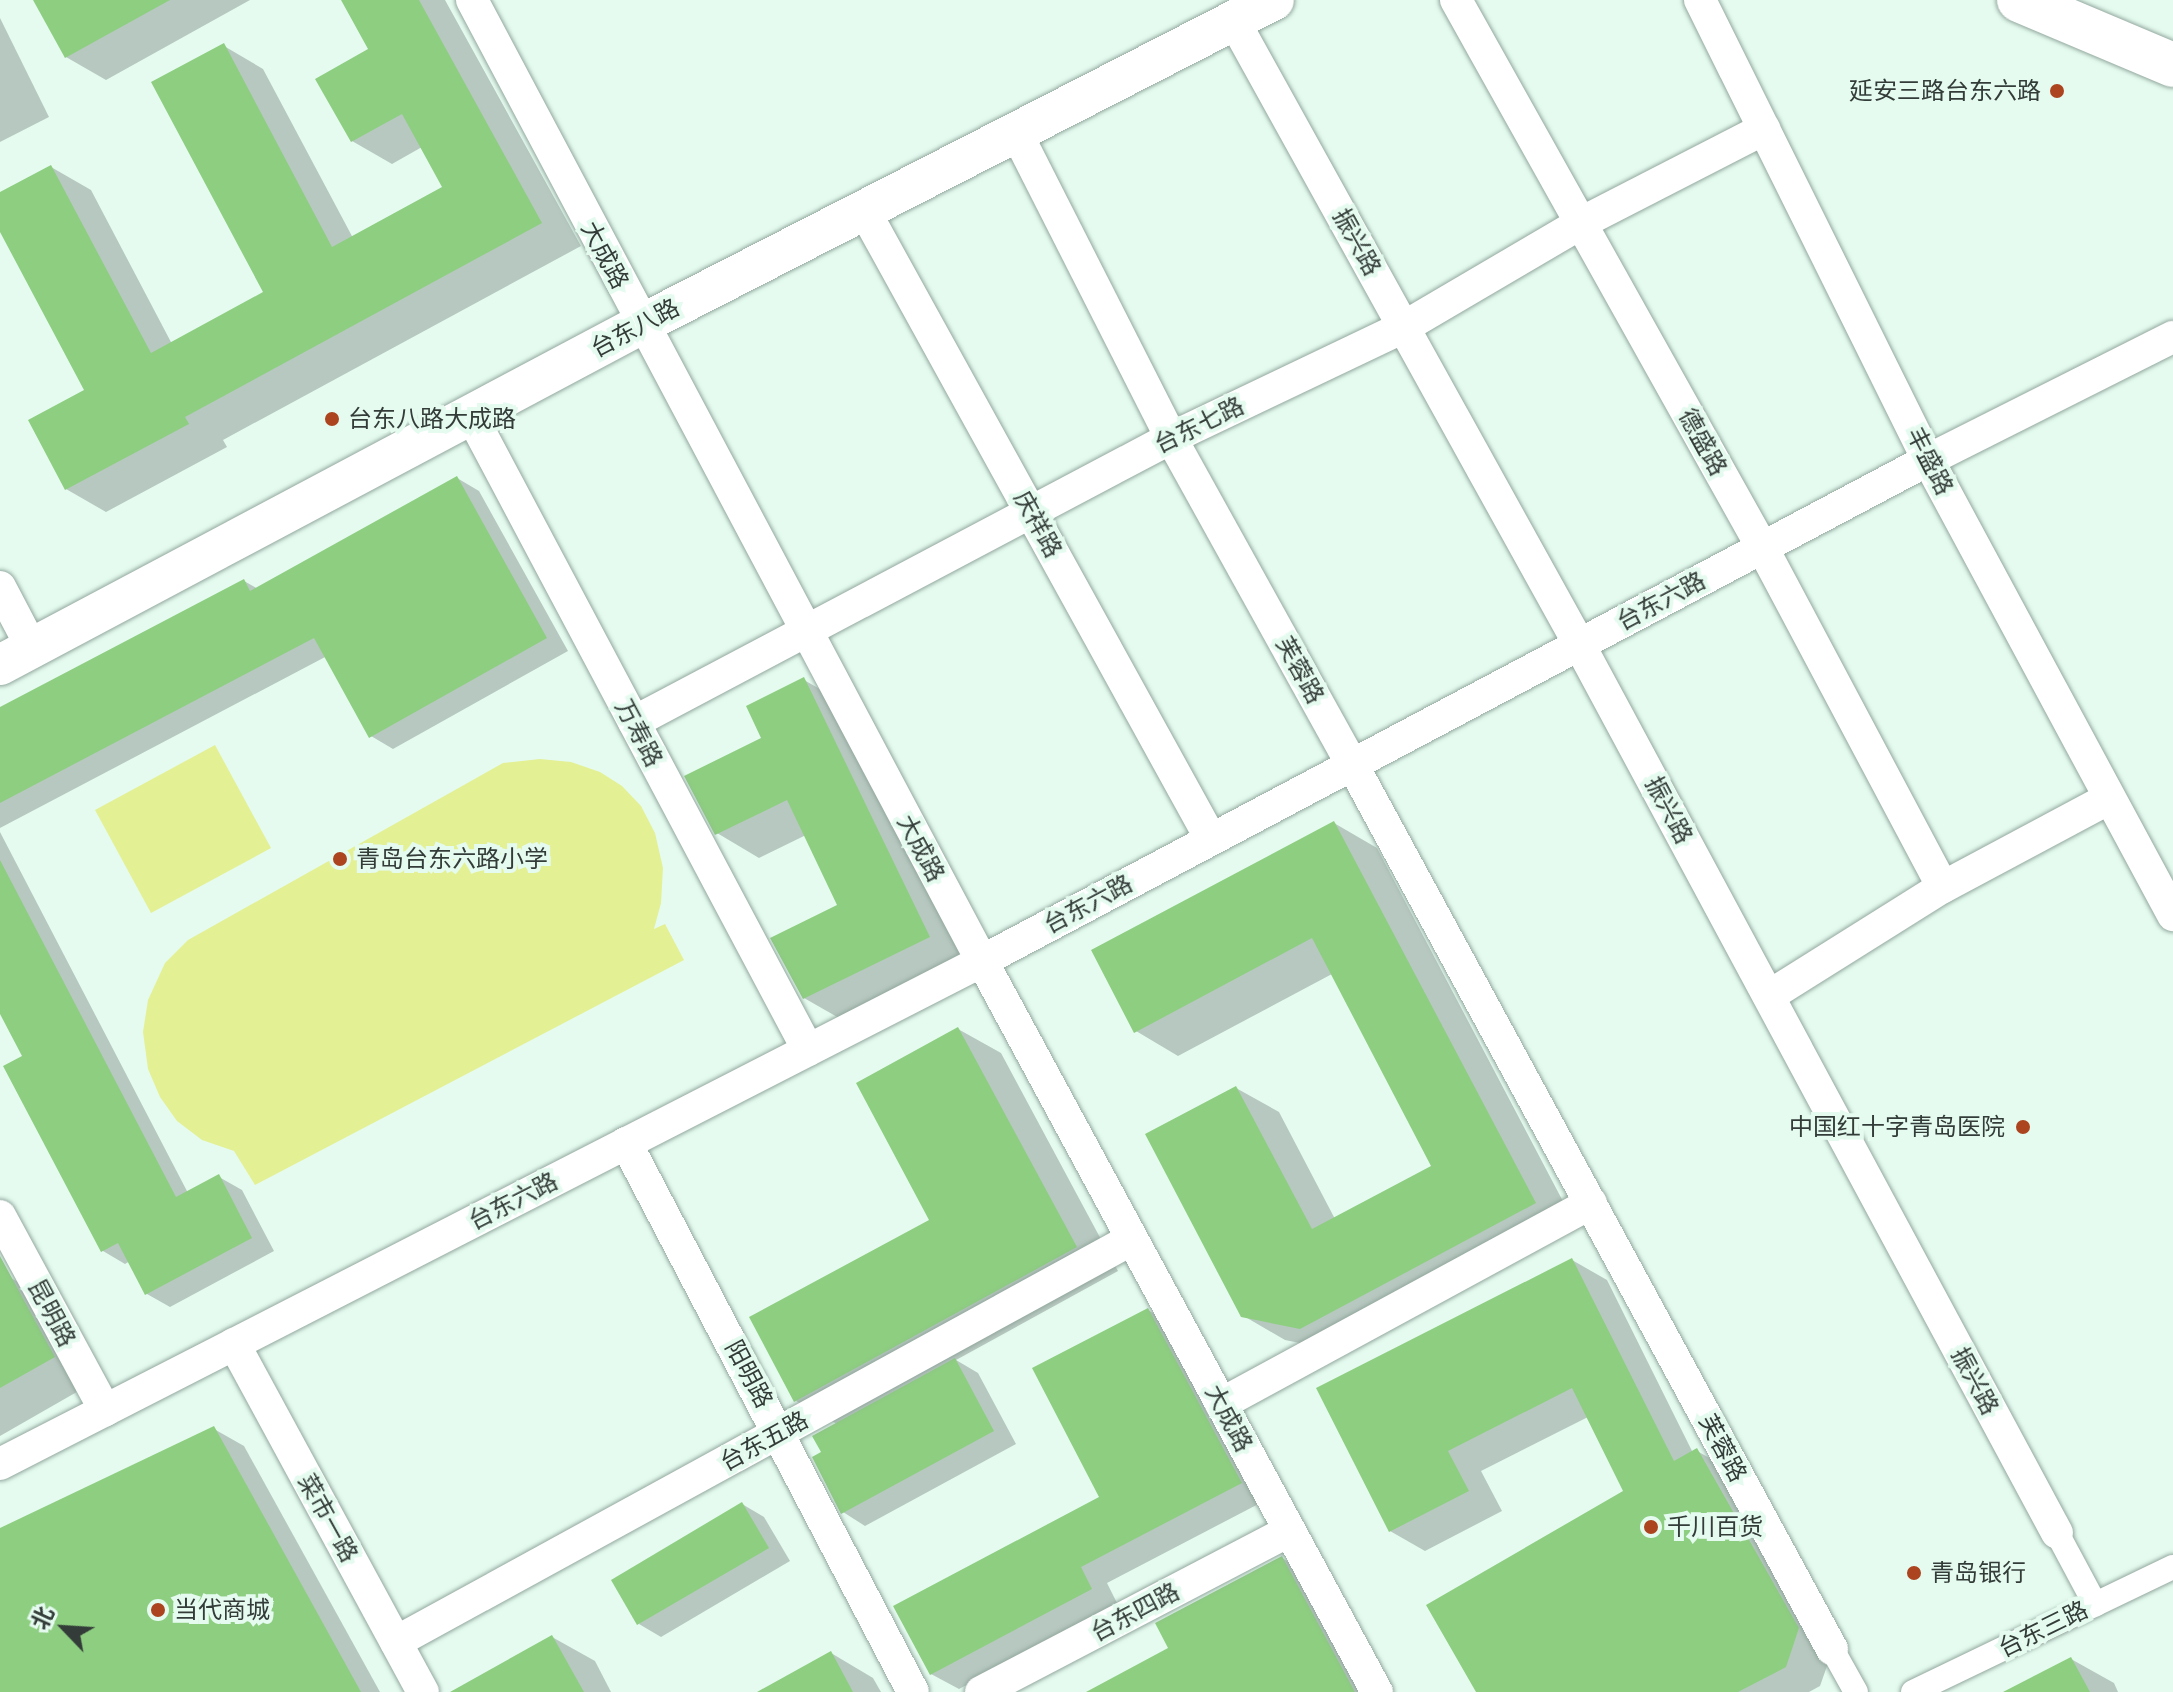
<!DOCTYPE html>
<html>
<head>
<meta charset="utf-8">
<style>
	body { margin:0 }
	#map { position:relative; width:2173px; height:1692px; overflow:hidden; background:#e5fbf0; font-family:Jost,"Noto Sans SC",sans-serif }
	div>[style] { position:absolute }
	.green>* { inset:0; background:#e4f094 }
	.shadow>* { inset:0; background:#0003 }
	.building>* { inset:0; background:#8ece81 }
	.roads { filter:drop-shadow(0 0 2px #93a89e) drop-shadow(0 0 2px #93a89e) }
	.pedestrian>* { height:24px; margin:-12px; padding:0 12px; transform-origin:12px; border-radius:12px; background:#fff }
	.minor>* { height:32px; margin:-16px; padding:0 16px; transform-origin:16px; border-radius:16px; background:#fff }
	.tertiary>* { height:40px; margin:-20px; padding:0 20px; transform-origin:20px; border-radius:20px; background:#fff }
	.secondary>* { height:44px; margin:-22px; padding:0 22px; transform-origin:22px; border-radius:22px; background:#fff }
	.dots>* { width:22px; height:22px; translate:-50% -50%; box-sizing:border-box; border:4px solid #e5fbf0; border-radius:50% }
	span { translate:-50% -50%; white-space:nowrap; text-align:center; line-height:1.15; -webkit-text-stroke:8px #e5fbf0; paint-order:stroke }
	.poi-label { font-size:24px; color:#333c38 }
	.right { translate:-100% -50%; text-align:right }
	.left { translate:0 -50%; text-align:left }
	.street-label { font-size:24px; color:#333c38 }
	.north { position:absolute; left:24px; top:1588px; width:80px; height:80px; -webkit-text-stroke:6px #e5fbf0; paint-order:stroke; rotate:295deg; font-size:22px; font-weight:700; line-height:32px; text-align:center; color:#333c38 }
	.north::after { content:''; display:block; margin:auto; width:28px; height:36px; background:#333c38; clip-path:polygon(50% 0,100% 100%,50% 72%,0 100%) }
</style>
</head>
<body>
<div id="map">
	<div class="green">
		<div style="clip-path:polygon(215px 745px,271px 848px,151px 913px,95px 810px)"></div>
		<div style="clip-path:polygon(540px 759px,571px 762px,600px 772px,622px 786px,641px 806px,655px 833px,663px 868px,661px 903px,654px 929px,665px 924px,684px 960px,255px 1185px,234px 1151px,202px 1140px,177px 1121px,160px 1097px,148px 1069px,143px 1032px,148px 1000px,165px 963px,188px 940px,503px 763px)"></div>
	</div>
	<div class="shadow">
		<div style="clip-path:polygon(35px 0,250px 0,106px 80px,66px 57px)"></div>
		<div style="clip-path:polygon(343px 0,445px 0,581px 246px,223px 440px,227px 447px,106px 512px,66px 489px,86px 391px,0 228px,0 195px,51px 167px,91px 190px,172px 344px,265px 293px,224px 46px,263px 69px,353px 238px,445px 188px,422px 147px,392px 164px,352px 141px,371px 50px)"></div>
		<div style="clip-path:polygon(0 18px,49px 117px,0 142px)"></div>
		<div style="clip-path:polygon(457px 478px,479px 491px,568px 651px,393px 749px,371px 736px,327px 656px,0 828px,0 709px,244px 581px,258px 589px)"></div>
		<div style="clip-path:polygon(804px 680px,846px 704px,971px 962px,846px 1022px,804px 998px,840px 906px,806px 835px,759px 858px,717px 833px,764px 739px)"></div>
		<div style="clip-path:polygon(1334px 823px,1377px 848px,1577px 1228px,1343px 1352px,1285px 1340px,1242px 1315px,1236px 1088px,1279px 1112px,1335px 1219px,1434px 1167px,1332px 974px,1178px 1056px,1136px 1031px)"></div>
		<div style="clip-path:polygon(0 832px,188px 1193px,219px 1177px,242px 1190px,274px 1251px,170px 1307px,147px 1294px,130px 1261px,125px 1264px,103px 1251px,24px 1057px,0 1010px)"></div>
		<div style="clip-path:polygon(958px 1029px,1001px 1053px,1118px 1271px,956px 1360px,978px 1373px,1016px 1444px,865px 1526px,843px 1512px,824px 1453px,837px 1424px,796px 1401px,932px 1221px)"></div>
		<div style="clip-path:polygon(1572px 1260px,1607px 1280px,1693px 1453px,1697px 1451px,1731px 1470px,1833px 1649px,1820px 1686px,1809px 1692px,1478px 1692px,1626px 1491px,1588px 1417px,1481px 1471px,1502px 1511px,1425px 1551px,1390px 1531px)"></div>
		<div style="clip-path:polygon(11px 1278px,53px 1302px,96px 1381px,0 1436px,0 1284px)"></div>
		<div style="clip-path:polygon(1148px 1310px,1175px 1326px,1268px 1499px,1107px 1583px,1118px 1605px,959px 1689px,931px 1674px,1102px 1498px)"></div>
		<div style="clip-path:polygon(214px 1429px,244px 1446px,380px 1692px,0 1692px,0 1530px)"></div>
		<div style="clip-path:polygon(742px 1504px,764px 1517px,790px 1561px,661px 1637px,639px 1624px)"></div>
		<div style="clip-path:polygon(1282px 1558px,1311px 1575px,1374px 1692px,1090px 1692px,1171px 1649px)"></div>
		<div style="clip-path:polygon(552px 1637px,595px 1661px,611px 1692px,455px 1692px)"></div>
		<div style="clip-path:polygon(831px 1653px,873px 1678px,881px 1692px,761px 1692px)"></div>
		<div style="clip-path:polygon(2071px 1659px,2114px 1683px,2118px 1692px,2007px 1692px)"></div>
	</div>
	<div class="building">
		<div style="clip-path:polygon(33px 0,170px 0,65px 58px)"></div>
		<div style="clip-path:polygon(341px 0,419px 0,542px 223px,185px 417px,189px 424px,65px 490px,28px 420px,84px 390px,0 232px,0 192px,51px 165px,151px 353px,263px 292px,151px 82px,224px 43px,332px 247px,442px 187px,402px 114px,351px 142px,315px 79px,368px 49px)"></div>
		<div style="clip-path:polygon(457px 476px,547px 638px,369px 738px,314px 638px,0 803px,0 707px,244px 579px,250px 591px)"></div>
		<div style="clip-path:polygon(804px 677px,930px 937px,803px 999px,770px 938px,837px 905px,787px 800px,715px 835px,684px 776px,761px 738px,746px 706px)"></div>
		<div style="clip-path:polygon(1334px 821px,1536px 1203px,1300px 1329px,1241px 1317px,1145px 1134px,1236px 1086px,1312px 1229px,1431px 1166px,1312px 938px,1134px 1033px,1091px 950px)"></div>
		<div style="clip-path:polygon(0 860px,176px 1197px,219px 1174px,252px 1238px,145px 1295px,118px 1243px,101px 1252px,3px 1066px,22px 1056px,0 1014px)"></div>
		<div style="clip-path:polygon(958px 1027px,1077px 1247px,794px 1402px,749px 1317px,929px 1220px,856px 1083px)"></div>
		<div style="clip-path:polygon(0 1256px,55px 1357px,0 1388px)"></div>
		<div style="clip-path:polygon(1572px 1258px,1674px 1461px,1697px 1448px,1799px 1628px,1786px 1667px,1738px 1692px,1476px 1692px,1426px 1605px,1623px 1491px,1572px 1388px,1448px 1451px,1469px 1491px,1389px 1532px,1316px 1388px)"></div>
		<div style="clip-path:polygon(1148px 1308px,1242px 1483px,1081px 1567px,1092px 1589px,930px 1675px,893px 1606px,1099px 1497px,1032px 1368px)"></div>
		<div style="clip-path:polygon(955px 1358px,994px 1431px,841px 1514px,812px 1457px,821px 1452px,812px 1436px)"></div>
		<div style="clip-path:polygon(214px 1426px,361px 1692px,0 1692px,0 1528px)"></div>
		<div style="clip-path:polygon(742px 1502px,769px 1548px,637px 1625px,611px 1580px)"></div>
		<div style="clip-path:polygon(1282px 1556px,1355px 1692px,1086px 1692px,1168px 1648px,1155px 1623px)"></div>
		<div style="clip-path:polygon(552px 1635px,584px 1692px,450px 1692px)"></div>
		<div style="clip-path:polygon(831px 1651px,853px 1692px,757px 1692px)"></div>
		<div style="clip-path:polygon(2071px 1657px,2090px 1692px,2003px 1692px)"></div>
	</div>
	<div class="roads">
		<div class="pedestrian">
			<div style="left:2057px;top:1533px;width:81px;rotate:61.8deg"></div>
			<div style="left:1832px;top:1649px;width:49px;rotate:60.8deg"></div>
			<div style="left:1913px;top:1692px;width:288px;rotate:-25.7deg"></div>
		</div>
		<div class="minor">
			<div style="left:472px;top:0;width:1088px;rotate:62.05deg"></div>
			<div style="left:982px;top:961px;width:831px;rotate:61.62deg"></div>
			<div style="left:1456px;top:0;width:627px;rotate:60.78deg"></div>
			<div style="left:1762px;top:547px;width:385px;rotate:62deg"></div>
			<div style="left:1700px;top:0;width:513px;rotate:63.63deg"></div>
			<div style="left:1928px;top:460px;width:517px;rotate:61.7deg"></div>
			<div style="left:1234px;top:21px;width:712px;rotate:61.02deg"></div>
			<div style="left:1579px;top:644px;width:1009px;rotate:61.73deg"></div>
			<div style="left:1016px;top:132px;width:343px;rotate:63.1deg"></div>
			<div style="left:1171px;top:438px;width:373px;rotate:61deg"></div>
			<div style="left:1352px;top:764px;width:1007px;rotate:61.53deg"></div>
			<div style="left:864px;top:210px;width:718px;rotate:61.12deg"></div>
			<div style="left:471px;top:415px;width:719px;rotate:62.04deg"></div>
			<div style="left:0;top:587px;width:69px;rotate:62.3deg"></div>
			<div style="left:634px;top:722px;width:607px;rotate:-27.87deg"></div>
			<div style="left:1171px;top:438px;width:258px;rotate:-25.5deg"></div>
			<div style="left:1404px;top:327px;width:205px;rotate:-30.4deg"></div>
			<div style="left:1581px;top:223px;width:206px;rotate:-27.2deg"></div>
			<div style="left:1769px;top:996px;width:205px;rotate:-32.1deg"></div>
			<div style="left:1943px;top:887px;width:187px;rotate:-28.1deg"></div>
			<div style="left:626px;top:1143px;width:619px;rotate:62.4deg"></div>
			<div style="left:0;top:1216px;width:221px;rotate:61.6deg"></div>
			<div style="left:234px;top:1344px;width:396px;rotate:61.5deg"></div>
			<div style="left:1221px;top:1404px;width:421px;rotate:-28.5deg"></div>
			<div style="left:0;top:1464px;width:1103px;rotate:-27.12deg"></div>
			<div style="left:982px;top:961px;width:1070px;rotate:-27.91deg"></div>
			<div style="left:1928px;top:460px;width:274px;rotate:-26.7deg"></div>
			<div style="left:396px;top:1642px;width:839px;rotate:-28.7deg"></div>
			<div style="left:981px;top:1692px;width:348px;rotate:-27.6deg"></div>
		</div>
		<div class="tertiary">
			<div style="left:0;top:665px;width:727px;rotate:-27.98deg"></div>
			<div style="left:642px;top:324px;width:710px;rotate:-27.14deg"></div>
		</div>
		<div class="secondary">
			<div style="left:2019px;top:0;width:167px;rotate:22.9deg"></div>
		</div>
	</div>
	<div class="dots">
		<div style="left:2057px;top:91px;background:#ac451f"></div>
		<div style="left:332px;top:419px;background:#ac451f"></div>
		<div style="left:340px;top:859px;background:#ac451f"></div>
		<div style="left:2023px;top:1127px;background:#ac451f"></div>
		<div style="left:1651px;top:1527px;background:#ac451f"></div>
		<div style="left:1914px;top:1573px;background:#ac451f"></div>
		<div style="left:158px;top:1610px;background:#ac451f"></div>
	</div>
	<div class="poi-label">
		<span class="right" style="left:2041px;top:91px">延安三路台东六路</span>
		<span class="left" style="left:348px;top:419px">台东八路大成路</span>
		<span class="left" style="left:356px;top:859px">青岛台东六路小学</span>
		<span class="right" style="left:2005px;top:1127px">中国红十字青岛医院</span>
		<span class="left" style="left:1667px;top:1527px">千川百货</span>
		<span class="left" style="left:1930px;top:1573px">青岛银行</span>
		<span class="left" style="left:174px;top:1610px">当代商城</span>
	</div>
	<div class="street-label">
		<span style="left:1357px;top:242px;rotate:61deg">振兴路</span>
		<span style="left:605px;top:255px;rotate:62deg">大成路</span>
		<span style="left:635px;top:328px;rotate:-28deg">台东八路</span>
		<span style="left:1199px;top:425px;rotate:-26deg">台东七路</span>
		<span style="left:1703px;top:442px;rotate:61deg">德盛路</span>
		<span style="left:1930px;top:461px;rotate:63deg">丰盛路</span>
		<span style="left:1038px;top:524px;rotate:61deg">庆祥路</span>
		<span style="left:1661px;top:601px;rotate:-28deg">台东六路</span>
		<span style="left:1300px;top:670px;rotate:61deg">芙蓉路</span>
		<span style="left:639px;top:733px;rotate:62deg">万寿路</span>
		<span style="left:1669px;top:810px;rotate:62deg">振兴路</span>
		<span style="left:921px;top:848px;rotate:62deg">大成路</span>
		<span style="left:1088px;top:904px;rotate:-28deg">台东六路</span>
		<span style="left:513px;top:1201px;rotate:-27deg">台东六路</span>
		<span style="left:52px;top:1313px;rotate:62deg">昆明路</span>
		<span style="left:749px;top:1374px;rotate:62deg">阳明路</span>
		<span style="left:1975px;top:1381px;rotate:62deg">振兴路</span>
		<span style="left:1229px;top:1418px;rotate:62deg">大成路</span>
		<span style="left:764px;top:1441px;rotate:-29deg">台东五路</span>
		<span style="left:1723px;top:1448px;rotate:62deg">芙蓉路</span>
		<span style="left:328px;top:1518px;rotate:61deg">菜市一路</span>
		<span style="left:1135px;top:1612px;rotate:-28deg">台东四路</span>
		<span style="left:2043px;top:1629px;rotate:-26deg">台东三路</span>
	</div>
	<div class="north">北</div>
</div>
</body>
</html>
